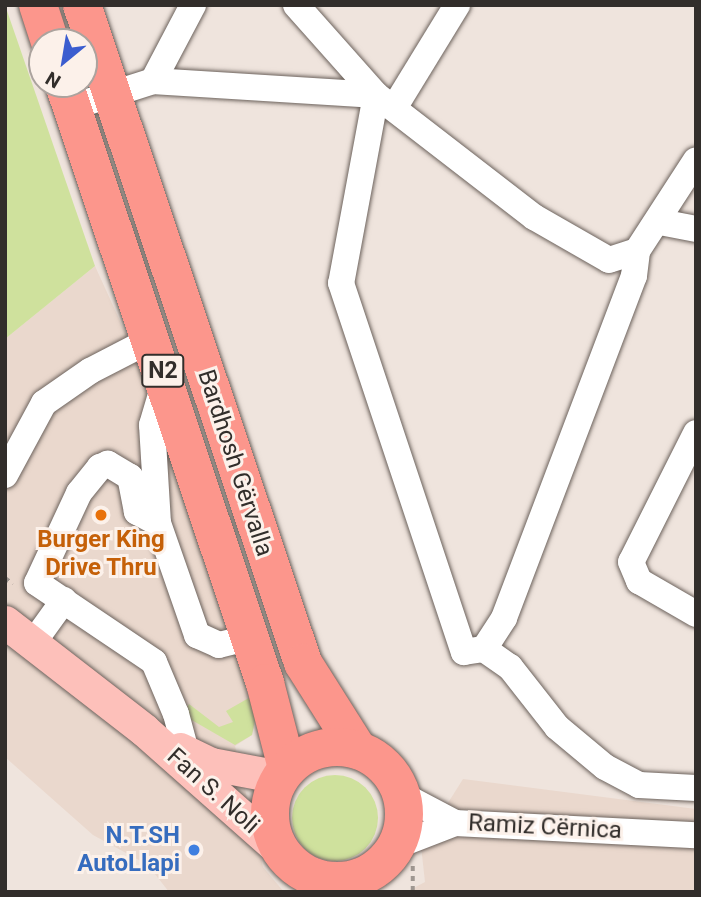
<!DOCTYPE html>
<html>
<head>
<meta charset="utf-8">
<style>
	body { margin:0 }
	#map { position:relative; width:701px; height:897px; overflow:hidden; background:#efe4dd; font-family:Roboto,sans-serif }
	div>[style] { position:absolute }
	.built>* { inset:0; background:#ead8cd }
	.green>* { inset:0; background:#cfe19d }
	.round { border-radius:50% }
	.path>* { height:3.5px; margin-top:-1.75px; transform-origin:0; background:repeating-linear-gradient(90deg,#9f9791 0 5px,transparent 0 10px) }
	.roads { filter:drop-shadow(0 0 2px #6c625c) drop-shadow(0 0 2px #6c625c) }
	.minor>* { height:26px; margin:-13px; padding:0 13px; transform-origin:13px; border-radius:13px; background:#fff }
	.major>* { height:33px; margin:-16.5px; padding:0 16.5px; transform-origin:16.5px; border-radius:16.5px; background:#fdc0ba }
	.highway>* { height:38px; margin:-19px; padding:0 19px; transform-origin:19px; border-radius:19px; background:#fc968c }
	.highway>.ring { margin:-19px; padding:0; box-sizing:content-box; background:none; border:38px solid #fc968c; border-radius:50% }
	.dots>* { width:19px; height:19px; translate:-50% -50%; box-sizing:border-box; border:4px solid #fcf1ea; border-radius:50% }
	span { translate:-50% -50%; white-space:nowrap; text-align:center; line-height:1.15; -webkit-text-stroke:6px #fcf1ea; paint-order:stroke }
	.shield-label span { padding:2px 5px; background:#fcf1ea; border:2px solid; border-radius:5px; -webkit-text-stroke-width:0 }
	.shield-label { font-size:23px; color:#322e2b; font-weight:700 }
	.street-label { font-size:24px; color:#322e2b }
	.food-label { font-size:24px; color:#c56008; font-weight:700 }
	.shop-label { font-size:24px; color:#366cbe; font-weight:700 }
	.right { translate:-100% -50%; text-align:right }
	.frame { position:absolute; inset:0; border:7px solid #322e2b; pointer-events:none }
	.north { position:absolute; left:28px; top:28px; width:70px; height:70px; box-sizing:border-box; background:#fcf1ea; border:2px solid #aba39e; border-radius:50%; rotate:210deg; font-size:19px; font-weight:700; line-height:28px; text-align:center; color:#322e2b }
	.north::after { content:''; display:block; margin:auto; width:24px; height:32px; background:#3b5dcf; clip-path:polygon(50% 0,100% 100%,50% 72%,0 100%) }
</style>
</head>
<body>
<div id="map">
	<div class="built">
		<div style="clip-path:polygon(95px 266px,160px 409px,258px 706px,252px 735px,235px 746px,263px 867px,284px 892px,169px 892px,148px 865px,93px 835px,5px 757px,5px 339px)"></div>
		<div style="clip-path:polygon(463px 779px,696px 809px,696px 892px,406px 892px,425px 882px,421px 846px)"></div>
	</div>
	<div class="green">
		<div style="clip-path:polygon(5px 5px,95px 266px,5px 339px)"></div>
		<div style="clip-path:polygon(254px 695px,258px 706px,252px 735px,235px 745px,183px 715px,189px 704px,219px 727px,233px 722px,226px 711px)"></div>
		<div class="round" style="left:292px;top:775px;width:86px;height:86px"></div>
	</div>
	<div class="path">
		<div style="left:5px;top:578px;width:10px;rotate:37deg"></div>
		<div style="left:413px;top:866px;width:26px;rotate:90deg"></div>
	</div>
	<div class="roads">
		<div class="minor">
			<div style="left:296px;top:5px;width:120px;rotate:48.4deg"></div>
			<div style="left:376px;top:95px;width:200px;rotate:37.7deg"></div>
			<div style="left:534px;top:217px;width:86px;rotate:29.8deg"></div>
			<div style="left:609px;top:260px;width:29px;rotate:-18deg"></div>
			<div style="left:637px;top:251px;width:108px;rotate:-57deg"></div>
			<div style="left:153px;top:81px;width:86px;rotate:-62.2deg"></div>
			<div style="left:376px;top:95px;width:191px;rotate:100.5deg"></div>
			<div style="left:341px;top:283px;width:389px;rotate:71.6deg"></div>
			<div style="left:464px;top:652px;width:20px;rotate:-9deg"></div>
			<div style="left:484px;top:649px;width:32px;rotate:35deg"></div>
			<div style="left:510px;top:667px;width:76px;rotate:51.9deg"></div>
			<div style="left:557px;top:727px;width:62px;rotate:39.8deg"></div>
			<div style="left:605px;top:767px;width:38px;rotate:28deg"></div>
			<div style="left:639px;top:785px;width:57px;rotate:3deg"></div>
			<div style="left:72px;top:107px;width:85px;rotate:-17.8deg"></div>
			<div style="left:153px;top:81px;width:223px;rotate:3.6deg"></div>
			<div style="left:394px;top:108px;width:121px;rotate:-58.5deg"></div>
			<div style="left:660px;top:222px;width:37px;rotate:11deg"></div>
			<div style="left:165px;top:381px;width:46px;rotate:106.5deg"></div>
			<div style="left:152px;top:425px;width:98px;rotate:86.5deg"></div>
			<div style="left:158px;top:523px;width:119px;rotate:70.8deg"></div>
			<div style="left:197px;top:635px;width:24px;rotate:24deg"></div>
			<div style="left:219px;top:645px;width:32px;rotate:-14deg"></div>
			<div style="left:696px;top:433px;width:144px;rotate:116.7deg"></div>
			<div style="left:631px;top:562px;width:21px;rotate:67deg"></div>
			<div style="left:639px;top:581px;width:66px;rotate:30.1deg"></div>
			<div style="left:5px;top:475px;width:82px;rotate:-61.6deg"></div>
			<div style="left:44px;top:403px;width:56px;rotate:-34.8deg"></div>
			<div style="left:90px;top:371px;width:70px;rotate:-27.3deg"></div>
			<div style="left:158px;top:523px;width:24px;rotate:-152deg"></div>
			<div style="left:137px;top:512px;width:36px;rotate:-101deg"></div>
			<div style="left:130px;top:477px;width:26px;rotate:-149deg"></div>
			<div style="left:108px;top:464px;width:9px;rotate:159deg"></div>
			<div style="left:100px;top:467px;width:33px;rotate:129deg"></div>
			<div style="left:79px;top:493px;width:99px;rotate:115deg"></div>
			<div style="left:37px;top:583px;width:141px;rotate:34deg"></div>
			<div style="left:154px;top:662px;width:56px;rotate:67.1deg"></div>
			<div style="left:176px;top:714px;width:39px;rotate:75deg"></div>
			<div style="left:33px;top:643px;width:53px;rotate:-54.2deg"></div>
			<div style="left:484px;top:649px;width:37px;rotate:-57deg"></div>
			<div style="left:504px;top:618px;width:366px;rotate:-69.2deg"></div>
			<div style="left:634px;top:276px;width:25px;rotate:-83deg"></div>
			<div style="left:402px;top:795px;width:60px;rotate:27.8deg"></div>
			<div style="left:455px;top:823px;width:241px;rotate:2.9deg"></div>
			<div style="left:396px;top:846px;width:63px;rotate:-21.3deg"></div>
		</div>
		<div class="major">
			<div style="left:5px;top:622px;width:176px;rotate:37.8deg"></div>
			<div style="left:144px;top:730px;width:184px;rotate:41.5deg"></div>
			<div style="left:180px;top:749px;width:34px;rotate:26deg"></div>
			<div style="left:211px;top:764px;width:70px;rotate:10.7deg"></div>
		</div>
		<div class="highway">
			<div style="left:38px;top:5px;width:39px;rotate:72deg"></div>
			<div style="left:82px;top:5px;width:694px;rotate:71.43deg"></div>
			<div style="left:303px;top:663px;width:103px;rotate:57.7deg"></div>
			<div style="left:64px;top:84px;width:632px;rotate:71.45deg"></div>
			<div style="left:265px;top:683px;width:88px;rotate:75.5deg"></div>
			<div class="ring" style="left:270px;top:747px;width:96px;height:96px"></div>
		</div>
	</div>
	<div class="dots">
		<div style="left:101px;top:515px;background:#e8710a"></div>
		<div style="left:194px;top:850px;background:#3f7fe0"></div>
	</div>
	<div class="shield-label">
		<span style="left:163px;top:371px">N2</span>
	</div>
	<div class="street-label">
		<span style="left:235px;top:463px;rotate:72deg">Bardhosh Gërvalla</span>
		<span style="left:213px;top:791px;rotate:42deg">Fan S. Noli</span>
		<span style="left:545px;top:827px;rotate:3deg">Ramiz Cërnica</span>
	</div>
	<div class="food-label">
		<span style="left:101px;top:554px">Burger King<br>Drive Thru</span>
	</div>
	<div class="shop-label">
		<span class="right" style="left:180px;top:850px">N.T.SH<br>AutoLlapi</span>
	</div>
	<div class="frame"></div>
	<div class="north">N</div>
</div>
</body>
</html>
